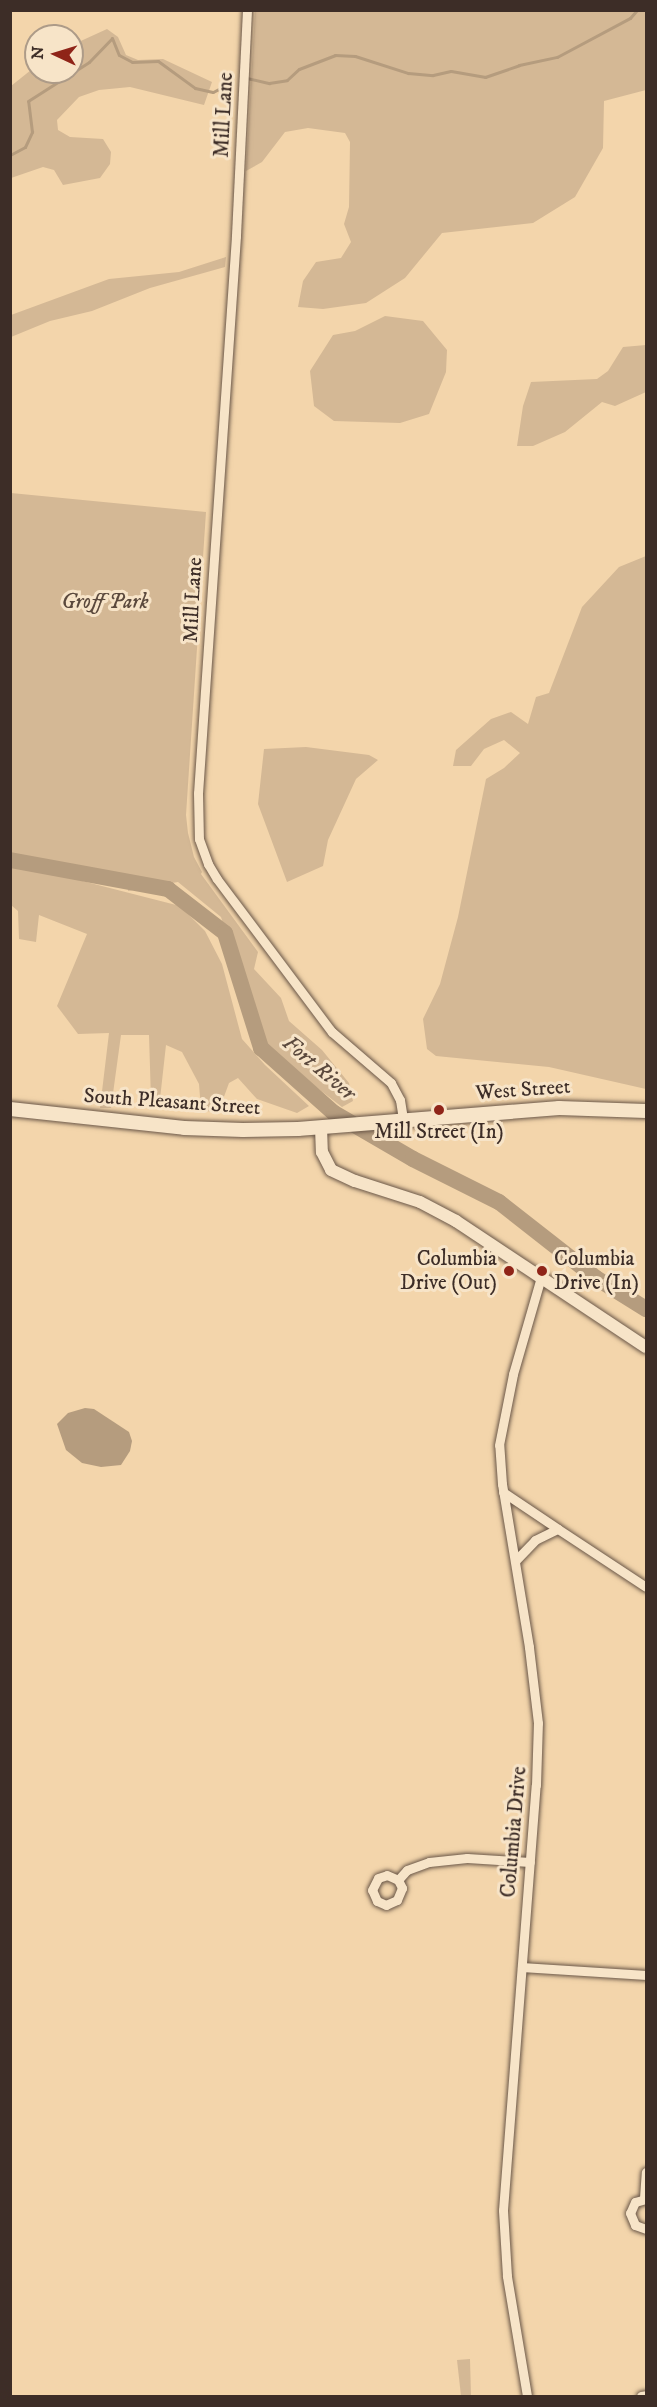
<!DOCTYPE html>
<html>
<head>
<meta charset="utf-8">
<style>
	body { margin:0 }
	#map { position:relative; width:657px; height:2407px; overflow:hidden; background:#f3d5ab; font-family:"IM FELL DW Pica",serif }
	div>[style] { position:absolute }
	.green>* { inset:0; background:#d4b895 }
	.water>* { inset:0; background:#b59c7e }
	.stream>* { height:3px; margin:-1.5px; padding:0 1.5px; transform-origin:1.5px; border-radius:1.5px; background:#b59c7e }
	.river>* { height:16px; margin:-8px; padding:0 8px; transform-origin:8px; border-radius:8px; background:#b59c7e }
	.roads { filter:drop-shadow(0 0 2px #6a5748) drop-shadow(0 0 2px #6a5748) }
	.minor>* { height:9px; margin:-4.5px; padding:0 4.5px; transform-origin:4.5px; border-radius:4.5px; background:#f7e4c8 }
	.tertiary>* { height:12px; margin:-6px; padding:0 6px; transform-origin:6px; border-radius:6px; background:#f7e4c8 }
	.secondary>* { height:14px; margin:-7px; padding:0 7px; transform-origin:7px; border-radius:7px; background:#f7e4c8 }
	.dots>* { width:16px; height:16px; translate:-50% -50%; box-sizing:border-box; border:3px solid #f7e4c8; border-radius:50% }
	span { translate:-50% -50%; white-space:nowrap; text-align:center; line-height:1.15; -webkit-text-stroke:6px #f7e4c8; paint-order:stroke }
	.street-label { font-size:21px; color:#3d2d27 }
	.park-label { font-size:21px; color:#5b493d; font-style:italic }
	.poi-label { font-size:21px; color:#3d2d27 }
	.right { translate:-100% -50%; text-align:right }
	.left { translate:0 -50%; text-align:left }
	.water-label { font-size:22px; color:#5b493d; font-style:italic }
	.frame { position:absolute; inset:0; border:12px solid #3d2d27; pointer-events:none }
	.north { position:absolute; left:24px; top:24px; width:60px; height:60px; box-sizing:border-box; background:#f7e4c8; border:2px solid #ad9b88; border-radius:50%; rotate:274deg; font-size:16px; font-weight:700; line-height:24px; text-align:center; color:#3d2d27 }
	.north::after { content:''; display:block; margin:auto; width:21px; height:27px; background:#8f2418; clip-path:polygon(50% 0,100% 100%,50% 72%,0 100%) }
</style>
</head>
<body>
<div id="map">
	<div class="green">
		<div style="clip-path:polygon(255px 11px,646px 11px,646px 90px,604px 101px,603px 148px,575px 197px,533px 223px,442px 233px,405px 278px,366px 303px,323px 309px,298px 307px,303px 281px,316px 262px,341px 258px,351px 242px,344px 224px,349px 207px,350px 142px,345px 133px,308px 128px,285px 132px,262px 162px,246px 171px)"></div>
		<div style="clip-path:polygon(107px 29px,118px 37px,126px 55px,138px 60px,163px 59px,212px 82px,204px 105px,130px 87px,99px 90px,79px 97px,57px 120px,58px 130px,70px 137px,103px 139px,111px 152px,110px 164px,100px 178px,63px 185px,54px 170px,43px 167px,11px 178px,11px 86px,36px 66px,36px 72px,72px 72px,72px 45px)"></div>
		<div style="clip-path:polygon(226px 257px,225px 267px,150px 288px,92px 311px,50px 321px,11px 337px,11px 315px,109px 279px,179px 272px)"></div>
		<div style="clip-path:polygon(385px 316px,423px 321px,447px 350px,446px 372px,429px 414px,400px 423px,334px 421px,314px 406px,310px 371px,333px 335px,355px 331px)"></div>
		<div style="clip-path:polygon(646px 345px,646px 392px,615px 406px,602px 402px,565px 432px,533px 446px,517px 446px,523px 406px,531px 382px,597px 379px,608px 371px,623px 347px)"></div>
		<div style="clip-path:polygon(11px 493px,206px 512px,186px 815px,188px 833px,194px 857px,202px 872px,201px 874px,258px 952px,254px 969px,281px 998px,289px 1021px,322px 1050px,349px 1083px,353px 1101px,342px 1107px,263px 1046px,221px 917px,178px 882px,128px 891px,129px 884px,11px 862px)"></div>
		<div style="clip-path:polygon(646px 556px,646px 1089px,549px 1067px,436px 1056px,427px 1049px,423px 1019px,440px 984px,458px 917px,486px 779px,504px 768px,520px 753px,504px 740px,484px 749px,471px 766px,453px 766px,456px 750px,491px 719px,511px 712px,528px 724px,536px 697px,549px 693px,582px 607px,619px 567px)"></div>
		<div style="clip-path:polygon(306px 747px,369px 755px,378px 760px,356px 779px,328px 840px,323px 866px,287px 882px,258px 804px,264px 749px)"></div>
		<div style="clip-path:polygon(10px 867px,59px 875px,180px 906px,205px 931px,222px 964px,242px 1039px,265px 1065px,309px 1106px,297px 1113px,257px 1099px,238px 1078px,229px 1083px,218px 1113px,201px 1110px,199px 1084px,182px 1052px,166px 1045px,160px 1099px,151px 1100px,149px 1035px,121px 1035px,111px 1108px,100px 1108px,109px 1033px,78px 1034px,57px 1006px,87px 934px,39px 915px,36px 942px,19px 939px,18px 911px,11px 905px)"></div>
		<div style="clip-path:polygon(470px 2359px,471px 2396px,461px 2396px,457px 2360px)"></div>
	</div>
	<div class="water">
		<div style="clip-path:polygon(85px 1408px,94px 1409px,129px 1432px,132px 1441px,130px 1451px,121px 1465px,101px 1467px,82px 1463px,66px 1450px,57px 1424px,68px 1413px)"></div>
	</div>
	<div class="stream">
		<div style="left:247px;top:78px;width:23px;rotate:13deg"></div>
		<div style="left:269px;top:83px;width:18px;rotate:-9deg"></div>
		<div style="left:287px;top:80px;width:16px;rotate:-43deg"></div>
		<div style="left:299px;top:69px;width:39px;rotate:-21deg"></div>
		<div style="left:335px;top:55px;width:20px;rotate:3deg"></div>
		<div style="left:355px;top:56px;width:56px;rotate:17.8deg"></div>
		<div style="left:408px;top:73px;width:25px;rotate:5deg"></div>
		<div style="left:433px;top:75px;width:18px;rotate:-13deg"></div>
		<div style="left:451px;top:71px;width:35px;rotate:10deg"></div>
		<div style="left:485px;top:77px;width:36px;rotate:-19deg"></div>
		<div style="left:519px;top:65px;width:39px;rotate:-12deg"></div>
		<div style="left:557px;top:57px;width:83px;rotate:-28.1deg"></div>
		<div style="left:630px;top:18px;width:11px;rotate:-49deg"></div>
		<div style="left:10px;top:155px;width:17px;rotate:-28deg"></div>
		<div style="left:25px;top:147px;width:17px;rotate:-65deg"></div>
		<div style="left:32px;top:132px;width:31px;rotate:-97deg"></div>
		<div style="left:28px;top:101px;width:72px;rotate:-32.6deg"></div>
		<div style="left:89px;top:62px;width:33px;rotate:-46deg"></div>
		<div style="left:112px;top:38px;width:18px;rotate:68deg"></div>
		<div style="left:119px;top:55px;width:15px;rotate:28deg"></div>
		<div style="left:132px;top:62px;width:26px;rotate:-2deg"></div>
		<div style="left:158px;top:61px;width:46px;rotate:36.1deg"></div>
		<div style="left:195px;top:88px;width:18px;rotate:13deg"></div>
		<div style="left:213px;top:92px;width:19px;rotate:-28deg"></div>
	</div>
	<div class="river">
		<div style="left:10px;top:860px;width:161px;rotate:10.4deg"></div>
		<div style="left:168px;top:889px;width:72px;rotate:37.7deg"></div>
		<div style="left:225px;top:933px;width:121px;rotate:72.6deg"></div>
		<div style="left:261px;top:1048px;width:98px;rotate:41.7deg"></div>
		<div style="left:334px;top:1113px;width:91px;rotate:30.2deg"></div>
		<div style="left:413px;top:1159px;width:96px;rotate:26.6deg"></div>
		<div style="left:499px;top:1202px;width:123px;rotate:38.1deg"></div>
		<div style="left:596px;top:1278px;width:59px;rotate:31.8deg"></div>
	</div>
	<div class="roads">
		<div class="minor">
			<div style="left:247px;top:10px;width:226px;rotate:92.8deg"></div>
			<div style="left:236px;top:236px;width:558px;rotate:93.9deg"></div>
			<div style="left:198px;top:793px;width:46px;rotate:88.8deg"></div>
			<div style="left:199px;top:839px;width:27px;rotate:70deg"></div>
			<div style="left:208px;top:864px;width:17px;rotate:59deg"></div>
			<div style="left:217px;top:879px;width:191px;rotate:53.1deg"></div>
			<div style="left:332px;top:1032px;width:78px;rotate:40.8deg"></div>
			<div style="left:391px;top:1083px;width:19px;rotate:62deg"></div>
			<div style="left:400px;top:1100px;width:19px;rotate:81deg"></div>
			<div style="left:503px;top:1492px;width:66px;rotate:33.9deg"></div>
			<div style="left:515px;top:1561px;width:29px;rotate:-46deg"></div>
			<div style="left:535px;top:1540px;width:25px;rotate:-26deg"></div>
			<div style="left:558px;top:1529px;width:105px;rotate:33.4deg"></div>
			<div style="left:398px;top:1880px;width:9px;rotate:63deg"></div>
			<div style="left:402px;top:1888px;width:13px;rotate:113deg"></div>
			<div style="left:397px;top:1900px;width:12px;rotate:156deg"></div>
			<div style="left:386px;top:1905px;width:10px;rotate:-156deg"></div>
			<div style="left:377px;top:1901px;width:12px;rotate:-114deg"></div>
			<div style="left:372px;top:1890px;width:13px;rotate:-63deg"></div>
			<div style="left:378px;top:1878px;width:9px;rotate:-18deg"></div>
			<div style="left:387px;top:1875px;width:12px;rotate:24deg"></div>
			<div style="left:398px;top:1880px;width:13px;rotate:-48deg"></div>
			<div style="left:407px;top:1870px;width:23px;rotate:-20deg"></div>
			<div style="left:429px;top:1862px;width:38px;rotate:-6deg"></div>
			<div style="left:467px;top:1858px;width:63px;rotate:3.6deg"></div>
			<div style="left:522px;top:1967px;width:124px;rotate:3.7deg"></div>
			<div style="left:644px;top:2198px;width:26px;rotate:-86deg"></div>
			<div style="left:646px;top:2199px;width:11px;rotate:165deg"></div>
			<div style="left:635px;top:2202px;width:12px;rotate:114deg"></div>
			<div style="left:630px;top:2213px;width:13px;rotate:67deg"></div>
			<div style="left:635px;top:2225px;width:12px;rotate:20deg"></div>
			<div style="left:527px;top:2396px;width:122px;rotate:-99.5deg"></div>
			<div style="left:507px;top:2276px;width:66px;rotate:-93.5deg"></div>
			<div style="left:503px;top:2210px;width:426px;rotate:-85.6deg"></div>
			<div style="left:536px;top:1785px;width:62px;rotate:-88.2deg"></div>
			<div style="left:538px;top:1723px;width:77px;rotate:-96.8deg"></div>
			<div style="left:529px;top:1647px;width:165px;rotate:-99.4deg"></div>
			<div style="left:502px;top:1484px;width:39px;rotate:-94deg"></div>
			<div style="left:499px;top:1445px;width:72px;rotate:-78.8deg"></div>
			<div style="left:513px;top:1374px;width:101px;rotate:-73.9deg"></div>
			<div style="left:641px;top:2396px;width:5px;rotate:-11deg"></div>
		</div>
		<div class="tertiary">
			<div style="left:321px;top:1127px;width:25px;rotate:88deg"></div>
			<div style="left:322px;top:1152px;width:20px;rotate:63deg"></div>
			<div style="left:331px;top:1170px;width:26px;rotate:25deg"></div>
			<div style="left:355px;top:1181px;width:68px;rotate:17.9deg"></div>
			<div style="left:420px;top:1202px;width:41px;rotate:27.8deg"></div>
			<div style="left:456px;top:1221px;width:228px;rotate:33.6deg"></div>
		</div>
		<div class="secondary">
			<div style="left:10px;top:1109px;width:175px;rotate:6.2deg"></div>
			<div style="left:184px;top:1128px;width:59px;rotate:1.9deg"></div>
			<div style="left:243px;top:1130px;width:55px;rotate:-1deg"></div>
			<div style="left:298px;top:1129px;width:262px;rotate:-4.6deg"></div>
			<div style="left:559px;top:1108px;width:87px;rotate:2deg"></div>
		</div>
	</div>
	<div class="dots">
		<div style="left:439px;top:1110px;background:#8f2418"></div>
		<div style="left:509px;top:1271px;background:#8f2418"></div>
		<div style="left:542px;top:1271px;background:#8f2418"></div>
	</div>
	<div class="street-label">
		<span style="left:224px;top:115px;rotate:-87deg">Mill Lane</span>
		<span style="left:193px;top:600px;rotate:-87deg">Mill Lane</span>
		<span style="left:523px;top:1090px;rotate:-4deg">West Street</span>
		<span style="left:172px;top:1102px;rotate:4deg">South Pleasant Street</span>
		<span style="left:514px;top:1832px;rotate:-85deg">Columbia Drive</span>
	</div>
	<div class="park-label">
		<span style="left:105px;top:602px">Groff Park</span>
	</div>
	<div class="poi-label">
		<span style="left:439px;top:1132px">Mill Street (In)</span>
		<span class="right" style="left:497px;top:1271px">Columbia<br>Drive (Out)</span>
		<span class="left" style="left:554px;top:1271px">Columbia<br>Drive (In)</span>
	</div>
	<div class="water-label">
		<span style="left:319px;top:1068px;rotate:40deg">Fort River</span>
	</div>
	<div class="frame"></div>
	<div class="north">N</div>
</div>
</body>
</html>
